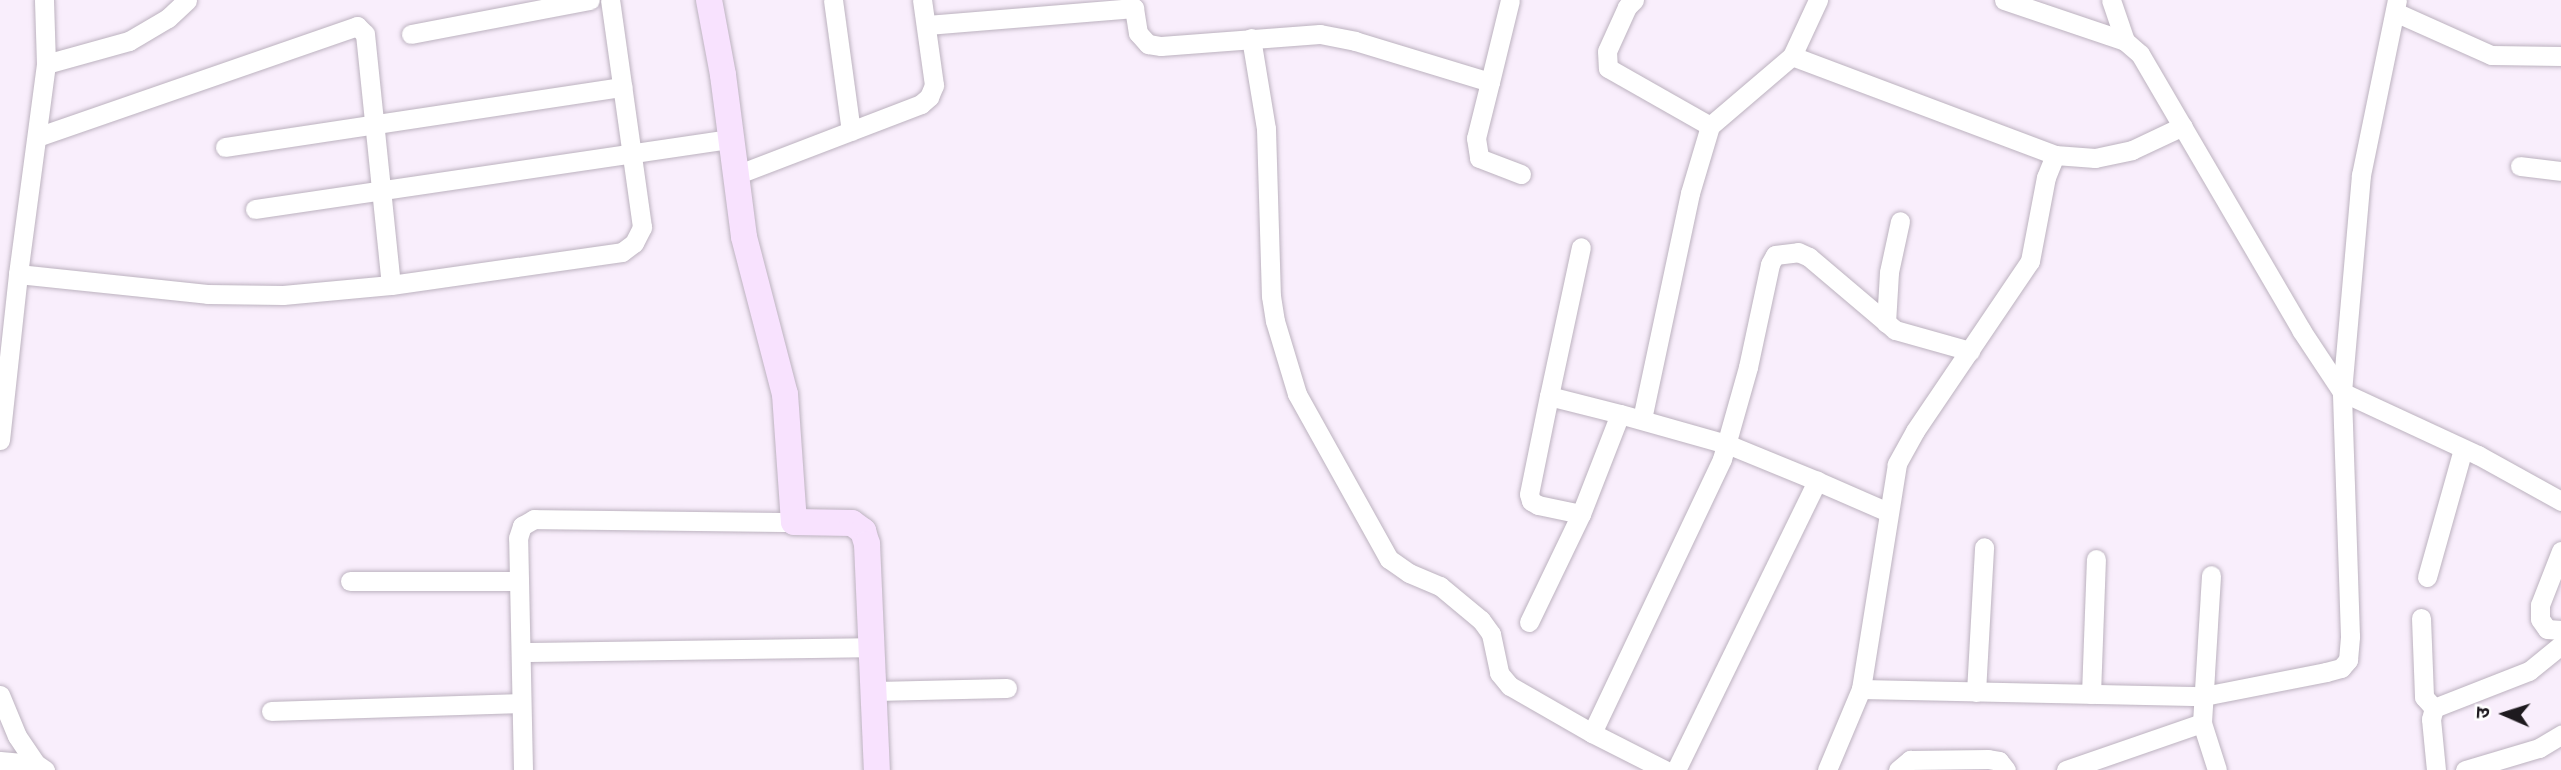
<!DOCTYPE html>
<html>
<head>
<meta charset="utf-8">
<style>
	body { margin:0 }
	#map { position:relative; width:2561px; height:770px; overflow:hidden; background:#f9eefc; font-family:"Alegreya Sans","Noto Sans Devanagari",sans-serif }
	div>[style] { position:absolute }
	.roads { filter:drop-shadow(0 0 2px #bcb2bf) drop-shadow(0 0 2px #bcb2bf) }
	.street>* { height:19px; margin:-9.5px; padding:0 9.5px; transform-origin:9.5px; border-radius:9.5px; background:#fff }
	.secondary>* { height:26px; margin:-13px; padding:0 13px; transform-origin:13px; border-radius:13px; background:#f8e2fe }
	span { translate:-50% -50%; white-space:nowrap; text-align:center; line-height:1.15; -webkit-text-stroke:5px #fff; paint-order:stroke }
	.north { position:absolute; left:2470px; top:679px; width:70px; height:70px; -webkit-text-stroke:5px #fff; paint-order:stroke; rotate:273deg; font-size:19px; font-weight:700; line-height:28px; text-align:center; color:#1e1a1f }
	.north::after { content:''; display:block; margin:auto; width:24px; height:32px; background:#1e1a1f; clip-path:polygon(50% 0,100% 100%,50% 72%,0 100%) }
</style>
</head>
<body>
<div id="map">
	<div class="roads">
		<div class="street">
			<div style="left:833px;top:0;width:132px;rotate:82.2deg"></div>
			<div style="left:1634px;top:0;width:10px;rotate:135deg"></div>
			<div style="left:1627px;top:7px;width:48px;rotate:114.4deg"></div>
			<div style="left:1607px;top:51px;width:17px;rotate:87deg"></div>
			<div style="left:1608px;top:68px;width:117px;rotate:29.6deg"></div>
			<div style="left:2004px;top:0;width:128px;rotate:18.7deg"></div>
			<div style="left:2125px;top:41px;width:20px;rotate:41deg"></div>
			<div style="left:2140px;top:54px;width:320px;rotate:59.7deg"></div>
			<div style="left:2301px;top:330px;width:74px;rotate:56.5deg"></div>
			<div style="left:2342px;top:392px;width:150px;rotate:24.9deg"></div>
			<div style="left:2478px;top:455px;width:95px;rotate:29deg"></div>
			<div style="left:2111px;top:0;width:43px;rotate:71.1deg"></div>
			<div style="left:2395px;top:12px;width:105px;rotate:24.1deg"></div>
			<div style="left:2491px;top:55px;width:70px;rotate:0.8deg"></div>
			<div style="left:927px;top:25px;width:208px;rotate:-4.7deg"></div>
			<div style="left:1134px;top:8px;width:25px;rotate:81deg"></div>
			<div style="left:1138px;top:33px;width:15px;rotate:48deg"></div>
			<div style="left:1148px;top:44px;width:13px;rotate:9deg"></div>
			<div style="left:1161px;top:46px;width:159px;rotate:-4.3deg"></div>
			<div style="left:1320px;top:34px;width:36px;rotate:11deg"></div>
			<div style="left:1355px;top:41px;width:141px;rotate:16.9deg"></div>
			<div style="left:1490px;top:82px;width:58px;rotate:104deg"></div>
			<div style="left:1476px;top:138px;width:20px;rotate:81deg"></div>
			<div style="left:1479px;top:158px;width:45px;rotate:20.9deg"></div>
			<div style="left:411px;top:34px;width:182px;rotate:-10.8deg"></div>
			<div style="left:1251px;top:38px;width:92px;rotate:80.6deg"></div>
			<div style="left:1266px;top:129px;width:167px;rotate:88.3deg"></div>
			<div style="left:1271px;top:296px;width:25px;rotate:81deg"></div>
			<div style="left:1275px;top:321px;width:76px;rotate:73.2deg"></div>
			<div style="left:1297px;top:394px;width:189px;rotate:60.9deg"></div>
			<div style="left:1389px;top:559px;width:24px;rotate:35deg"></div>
			<div style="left:1409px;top:573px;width:34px;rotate:23deg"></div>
			<div style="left:1440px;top:586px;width:53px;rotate:39.7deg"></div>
			<div style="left:1481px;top:620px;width:17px;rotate:54deg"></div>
			<div style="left:1491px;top:634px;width:40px;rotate:78deg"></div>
			<div style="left:1499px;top:673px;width:17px;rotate:50deg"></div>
			<div style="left:1510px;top:686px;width:95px;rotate:29.8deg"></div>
			<div style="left:1592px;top:733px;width:303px;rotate:-64.6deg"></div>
			<div style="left:1722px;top:459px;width:96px;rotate:-74.2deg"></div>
			<div style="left:1748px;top:367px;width:105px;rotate:-77.9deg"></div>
			<div style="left:1770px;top:264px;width:10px;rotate:-61deg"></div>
			<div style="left:1775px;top:255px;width:23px;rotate:-7deg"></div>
			<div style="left:1798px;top:252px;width:12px;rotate:24deg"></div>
			<div style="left:1809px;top:257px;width:113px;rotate:40.3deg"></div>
			<div style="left:1895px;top:330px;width:78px;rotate:15.6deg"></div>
			<div style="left:1792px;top:56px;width:281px;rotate:20.6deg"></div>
			<div style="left:2055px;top:155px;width:24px;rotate:112deg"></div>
			<div style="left:2046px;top:177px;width:86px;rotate:100.8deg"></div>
			<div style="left:2030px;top:261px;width:205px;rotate:124.1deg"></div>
			<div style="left:1915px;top:431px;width:38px;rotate:119deg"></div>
			<div style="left:1897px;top:464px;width:228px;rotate:99.1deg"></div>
			<div style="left:1861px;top:689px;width:88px;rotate:112.8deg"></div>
			<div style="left:46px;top:64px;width:86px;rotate:-15.5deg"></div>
			<div style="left:129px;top:41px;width:45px;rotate:-30.5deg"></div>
			<div style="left:168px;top:18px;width:26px;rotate:-43deg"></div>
			<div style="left:1490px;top:82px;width:84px;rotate:-76.3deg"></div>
			<div style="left:37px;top:137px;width:339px;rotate:-19.1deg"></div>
			<div style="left:357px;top:26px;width:11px;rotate:45deg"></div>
			<div style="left:365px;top:34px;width:252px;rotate:84.1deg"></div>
			<div style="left:225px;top:147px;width:402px;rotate:-8.6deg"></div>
			<div style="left:2055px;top:155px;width:40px;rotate:4.3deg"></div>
			<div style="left:2095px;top:158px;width:38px;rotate:-12deg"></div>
			<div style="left:2132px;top:150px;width:56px;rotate:-25.2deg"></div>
			<div style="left:2520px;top:166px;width:41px;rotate:7deg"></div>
			<div style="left:736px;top:175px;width:198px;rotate:-21deg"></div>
			<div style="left:921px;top:104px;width:11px;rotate:-41deg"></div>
			<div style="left:929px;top:97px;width:13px;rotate:-67deg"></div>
			<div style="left:934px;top:85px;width:86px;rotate:-98deg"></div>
			<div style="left:255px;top:209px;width:481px;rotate:-8.4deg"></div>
			<div style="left:18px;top:274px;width:190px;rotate:6deg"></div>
			<div style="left:207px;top:294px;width:76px;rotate:0.8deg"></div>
			<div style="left:283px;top:295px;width:108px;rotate:-5.3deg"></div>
			<div style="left:391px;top:285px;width:233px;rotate:-8.1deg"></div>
			<div style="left:622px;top:252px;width:15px;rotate:-37deg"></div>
			<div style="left:634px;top:243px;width:18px;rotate:-63deg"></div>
			<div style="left:642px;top:227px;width:229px;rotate:-98deg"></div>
			<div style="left:1886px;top:323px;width:51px;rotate:-86.6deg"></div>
			<div style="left:1889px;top:272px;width:52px;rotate:-77.8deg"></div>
			<div style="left:1549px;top:396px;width:152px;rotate:-77.9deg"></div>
			<div style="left:1642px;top:419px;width:231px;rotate:-78deg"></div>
			<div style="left:1690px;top:193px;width:70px;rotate:-73.4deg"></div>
			<div style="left:1710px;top:126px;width:108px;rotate:-40.5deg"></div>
			<div style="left:1792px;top:56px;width:62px;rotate:-65.1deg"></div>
			<div style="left:0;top:440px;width:167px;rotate:-83.8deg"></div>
			<div style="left:18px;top:274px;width:212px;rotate:-82.4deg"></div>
			<div style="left:46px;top:64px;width:64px;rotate:-91.8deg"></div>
			<div style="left:1581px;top:514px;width:44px;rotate:-168.2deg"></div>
			<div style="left:1538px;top:505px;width:8px;rotate:-150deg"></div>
			<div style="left:1531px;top:501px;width:7px;rotate:-106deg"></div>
			<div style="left:1529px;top:494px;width:100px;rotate:-78.5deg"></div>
			<div style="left:1549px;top:396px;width:73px;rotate:14.2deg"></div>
			<div style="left:2561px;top:551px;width:58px;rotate:111.3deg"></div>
			<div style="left:2540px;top:605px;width:14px;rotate:90deg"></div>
			<div style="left:2540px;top:619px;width:12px;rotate:55deg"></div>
			<div style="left:2547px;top:629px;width:14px;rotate:4deg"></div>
			<div style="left:2427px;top:577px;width:133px;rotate:-74.3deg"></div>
			<div style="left:350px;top:581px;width:169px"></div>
			<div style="left:2421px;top:618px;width:79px;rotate:87.8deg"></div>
			<div style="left:2424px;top:697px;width:15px;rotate:48deg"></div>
			<div style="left:1529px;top:622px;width:120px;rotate:-64.3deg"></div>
			<div style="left:1581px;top:514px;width:107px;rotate:-68.7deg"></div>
			<div style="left:1620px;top:414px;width:111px;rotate:15.7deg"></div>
			<div style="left:1727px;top:444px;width:97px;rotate:22.3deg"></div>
			<div style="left:521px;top:652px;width:352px;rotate:-0.8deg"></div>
			<div style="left:1861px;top:689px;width:343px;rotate:1.2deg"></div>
			<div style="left:2204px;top:696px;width:124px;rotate:-11.1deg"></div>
			<div style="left:2326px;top:672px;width:16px;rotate:-15deg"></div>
			<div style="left:2341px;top:668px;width:11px;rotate:-49deg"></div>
			<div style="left:2348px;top:660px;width:24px;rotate:-85deg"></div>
			<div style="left:2350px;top:636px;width:244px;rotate:-91.9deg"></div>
			<div style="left:2342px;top:392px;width:218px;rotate:-85deg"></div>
			<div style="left:2361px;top:175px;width:179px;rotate:-78.4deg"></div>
			<div style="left:874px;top:691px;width:133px;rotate:-1.3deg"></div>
			<div style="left:1976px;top:692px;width:145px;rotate:-86.8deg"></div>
			<div style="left:2091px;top:694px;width:135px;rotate:-87.9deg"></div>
			<div style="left:0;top:695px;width:44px;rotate:67.5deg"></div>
			<div style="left:17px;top:736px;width:34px;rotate:56deg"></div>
			<div style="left:36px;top:764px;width:11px;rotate:34deg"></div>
			<div style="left:271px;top:711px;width:250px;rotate:-1.8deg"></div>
			<div style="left:2202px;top:723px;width:49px;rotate:72.3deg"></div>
			<div style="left:1592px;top:733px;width:82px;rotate:26.9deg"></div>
			<div style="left:0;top:761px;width:36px;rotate:5deg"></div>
			<div style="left:523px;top:770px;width:232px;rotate:-91.2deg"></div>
			<div style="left:518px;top:538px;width:13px;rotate:-72deg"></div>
			<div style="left:522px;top:526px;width:14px;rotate:-30deg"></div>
			<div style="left:534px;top:519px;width:260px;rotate:0.7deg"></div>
			<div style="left:1676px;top:770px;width:322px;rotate:-64deg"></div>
			<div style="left:1817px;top:481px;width:77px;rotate:23.6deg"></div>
			<div style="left:1898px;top:770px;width:16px;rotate:-40deg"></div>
			<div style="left:1910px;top:760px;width:78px;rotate:-0.7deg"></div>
			<div style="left:1988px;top:759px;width:11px;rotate:10deg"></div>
			<div style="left:1999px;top:761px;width:11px;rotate:52deg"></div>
			<div style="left:2066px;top:770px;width:144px;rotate:-19.1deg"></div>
			<div style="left:2202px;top:723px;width:148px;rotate:-86.5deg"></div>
			<div style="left:2436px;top:770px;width:51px;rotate:-95.6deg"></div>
			<div style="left:2431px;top:719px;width:11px;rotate:-75deg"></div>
			<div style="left:2434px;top:708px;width:102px;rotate:-21.3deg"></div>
			<div style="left:2529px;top:671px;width:41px;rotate:-39.1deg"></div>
			<div style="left:2465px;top:770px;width:77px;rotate:-16.6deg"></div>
			<div style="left:2539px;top:748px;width:26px;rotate:-31deg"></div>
		</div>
		<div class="secondary">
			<div style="left:709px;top:0;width:76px;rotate:79.4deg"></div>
			<div style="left:723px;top:75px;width:163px;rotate:82.6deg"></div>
			<div style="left:744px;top:237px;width:162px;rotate:75.4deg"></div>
			<div style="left:785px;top:394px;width:128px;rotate:86deg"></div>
			<div style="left:794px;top:522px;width:58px;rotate:1deg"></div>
			<div style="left:852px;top:523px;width:14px;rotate:36deg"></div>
			<div style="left:863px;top:531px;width:14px;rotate:73deg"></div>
			<div style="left:867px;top:544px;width:226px;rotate:87.5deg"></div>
		</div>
	</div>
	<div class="north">उ</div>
</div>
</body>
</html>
